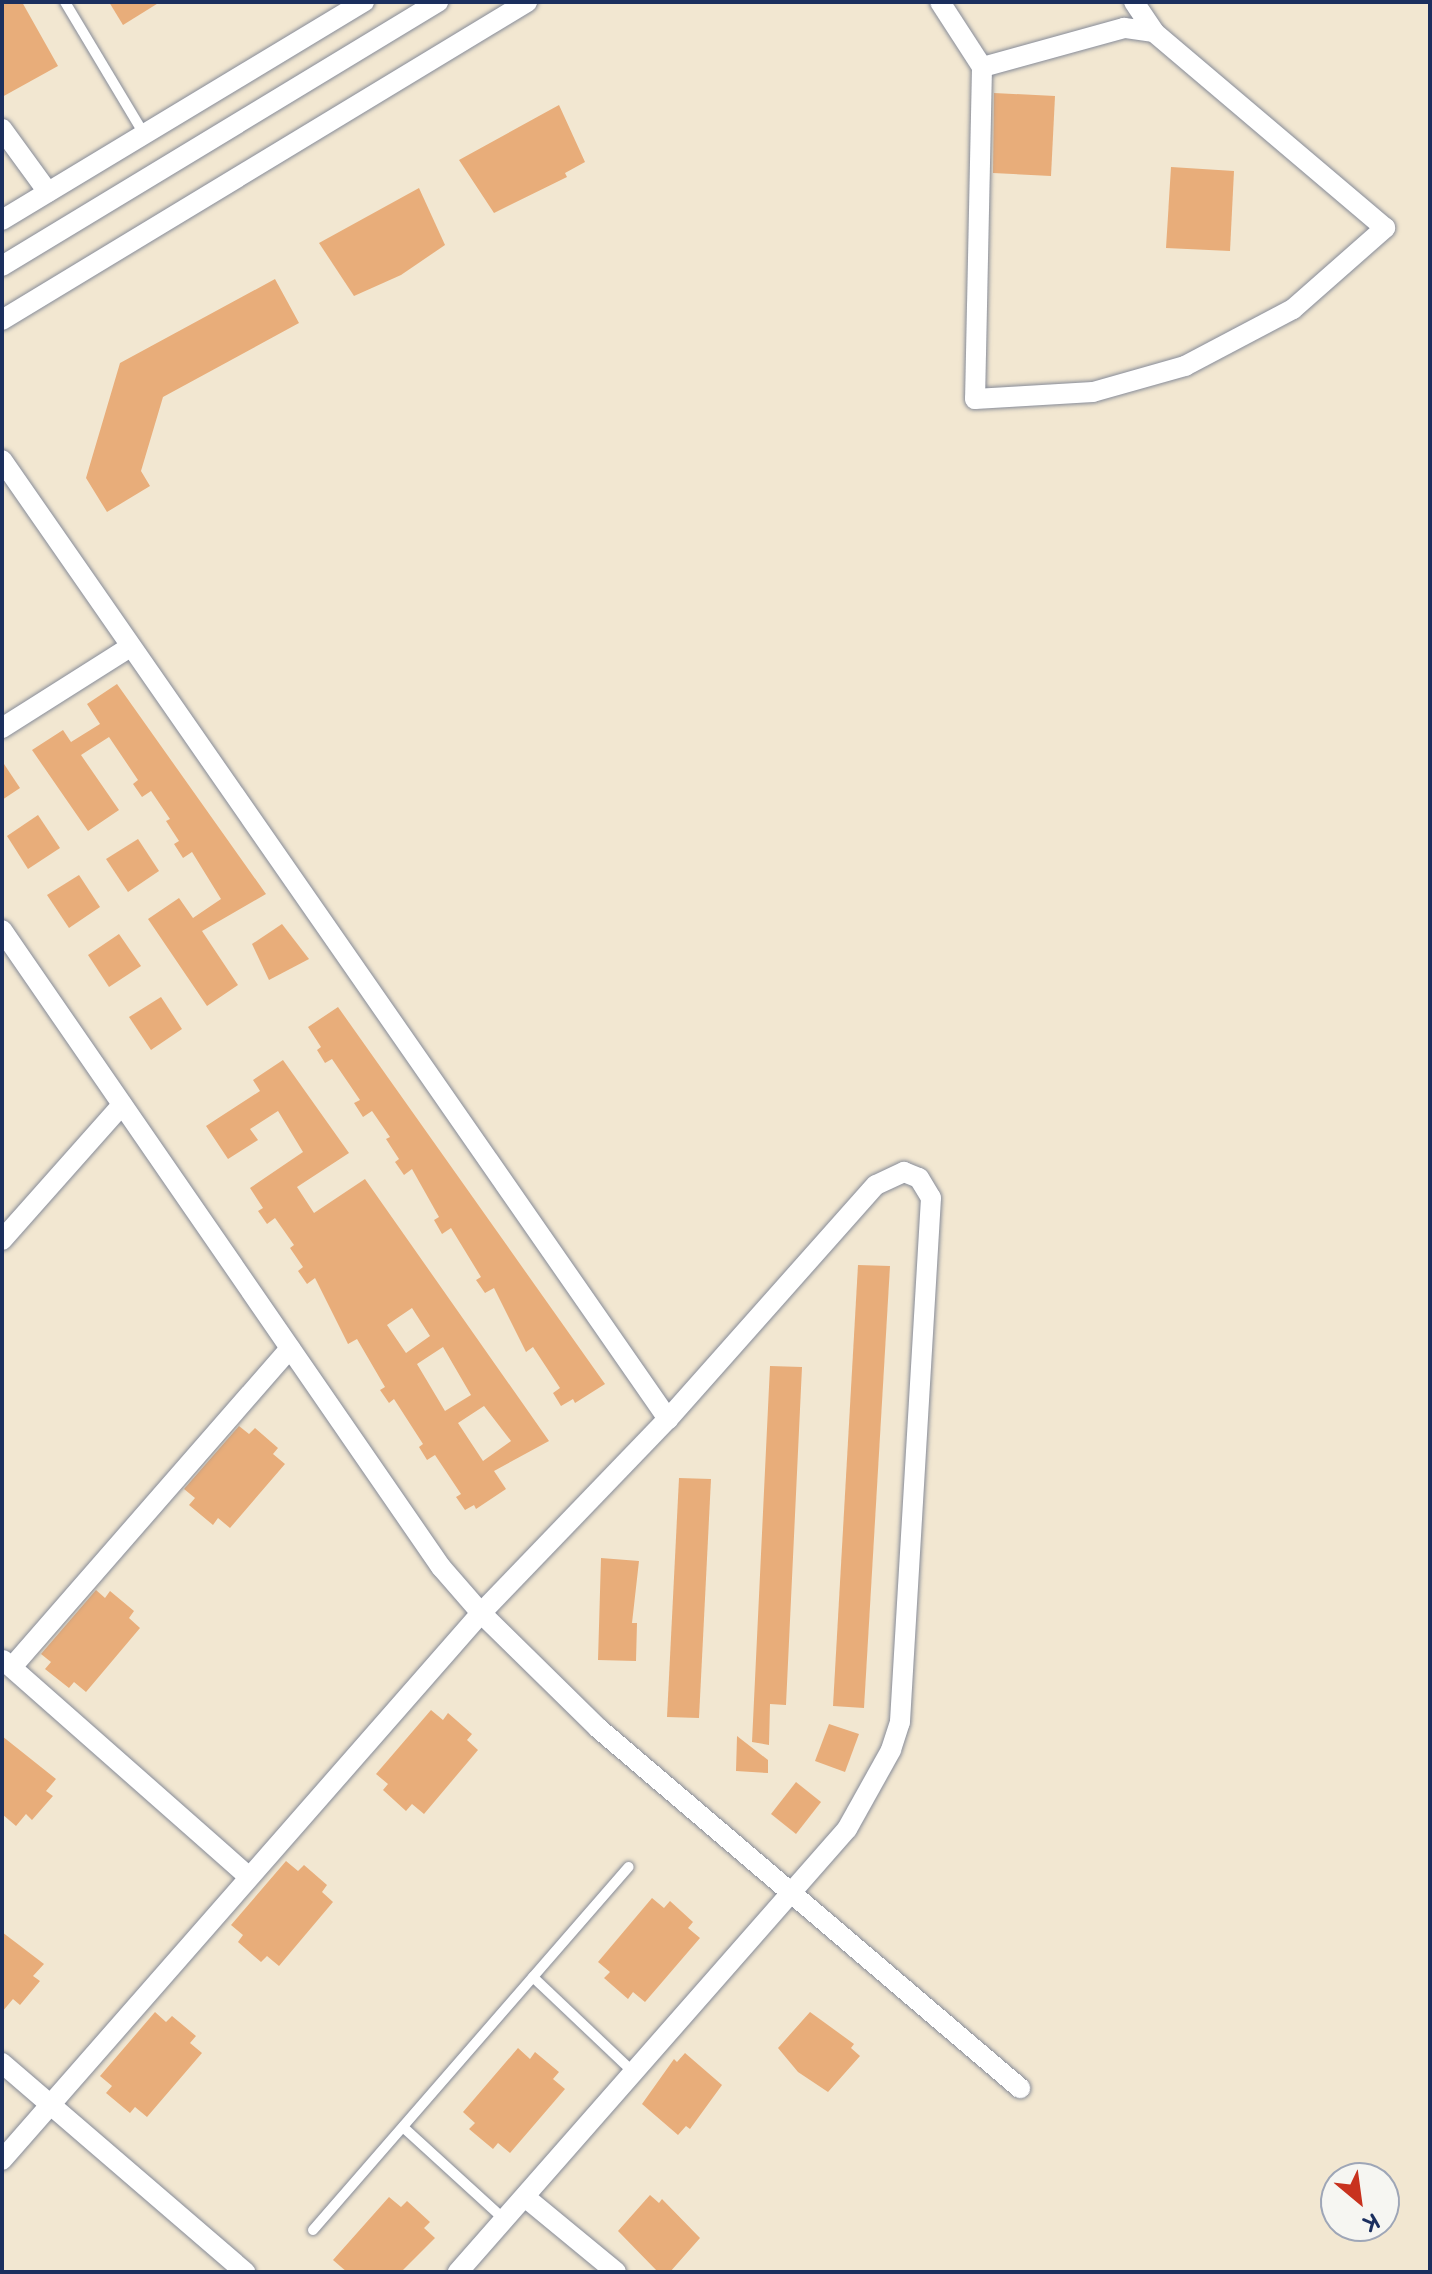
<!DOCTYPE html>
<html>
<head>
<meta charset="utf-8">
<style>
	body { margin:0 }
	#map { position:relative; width:1432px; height:2274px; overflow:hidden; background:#f2e7d1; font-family:"Balsamiq Sans",sans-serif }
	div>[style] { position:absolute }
	.building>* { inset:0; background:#e8ad7a }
	.roads { filter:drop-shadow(0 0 2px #868b98) drop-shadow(0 0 2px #868b98) }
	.service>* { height:10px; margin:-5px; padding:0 5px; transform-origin:5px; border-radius:5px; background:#fff }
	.minor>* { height:20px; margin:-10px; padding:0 10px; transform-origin:10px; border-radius:10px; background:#fff }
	span { translate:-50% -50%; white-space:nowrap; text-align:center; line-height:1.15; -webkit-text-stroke:6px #f6f6f2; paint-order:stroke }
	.frame { position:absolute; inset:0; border:4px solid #1b2f5e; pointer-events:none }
	.north { position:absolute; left:1320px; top:2162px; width:80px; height:80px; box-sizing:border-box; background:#f6f6f2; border:2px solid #9ea6b7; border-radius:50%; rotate:151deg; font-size:22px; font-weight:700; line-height:32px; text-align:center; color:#1b2f5e }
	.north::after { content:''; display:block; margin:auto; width:28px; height:36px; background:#c8321e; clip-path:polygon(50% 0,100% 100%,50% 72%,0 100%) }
</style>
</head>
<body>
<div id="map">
	<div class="building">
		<div style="clip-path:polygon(2px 2px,22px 2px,58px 66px,2px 97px)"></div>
		<div style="clip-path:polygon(109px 2px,160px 2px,123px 25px)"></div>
		<div style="clip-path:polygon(994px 93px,1055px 96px,1051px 176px,993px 173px)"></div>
		<div style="clip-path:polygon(559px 105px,585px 162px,565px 173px,567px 177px,494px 213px,459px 160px)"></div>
		<div style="clip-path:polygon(1171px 167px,1234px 171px,1230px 251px,1166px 248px)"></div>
		<div style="clip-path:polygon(419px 188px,445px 245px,401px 275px,354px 296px,319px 243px)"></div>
		<div style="clip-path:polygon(275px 279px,299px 323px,163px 397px,141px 471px,150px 486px,107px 512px,86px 478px,120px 363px)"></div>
		<div style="clip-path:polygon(117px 684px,266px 894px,202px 931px,238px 985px,207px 1006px,148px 919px,179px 898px,193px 918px,221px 899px,192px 852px,183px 858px,174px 844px,179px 841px,166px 821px,170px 819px,151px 791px,142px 797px,133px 784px,138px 780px,109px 737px,81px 755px,119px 810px,88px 831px,32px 750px,63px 730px,71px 742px,100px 724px,87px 704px)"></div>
		<div style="clip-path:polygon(2px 761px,20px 788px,2px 800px)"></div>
		<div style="clip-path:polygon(38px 815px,60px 848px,28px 869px,7px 836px)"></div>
		<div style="clip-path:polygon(138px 839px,159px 871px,128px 892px,106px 859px)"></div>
		<div style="clip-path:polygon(79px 875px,100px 907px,69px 928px,47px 895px)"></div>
		<div style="clip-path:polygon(282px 924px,309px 959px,269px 980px,252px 944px)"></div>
		<div style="clip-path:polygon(119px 934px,141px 966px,109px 987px,88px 955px)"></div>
		<div style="clip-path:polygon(161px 997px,182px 1029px,151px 1050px,129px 1017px)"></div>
		<div style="clip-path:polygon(338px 1007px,605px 1384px,575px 1403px,573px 1399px,561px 1406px,553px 1393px,560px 1388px,533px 1347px,526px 1352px,494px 1288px,485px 1293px,476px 1280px,481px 1277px,451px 1228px,442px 1234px,434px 1220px,439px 1217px,412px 1169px,404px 1175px,395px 1162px,399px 1159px,386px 1139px,390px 1137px,372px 1111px,363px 1117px,354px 1103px,360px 1100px,332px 1059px,325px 1063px,317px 1050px,321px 1047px,308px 1027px)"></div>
		<div style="clip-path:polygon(evenodd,283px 1060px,349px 1153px,297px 1187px,314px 1213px,365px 1179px,549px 1441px,494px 1471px,506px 1489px,476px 1509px,474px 1505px,465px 1510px,456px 1497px,461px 1494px,435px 1455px,427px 1460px,419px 1447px,423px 1444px,394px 1399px,389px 1403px,380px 1390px,385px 1387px,357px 1339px,348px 1344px,315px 1278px,307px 1284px,298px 1271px,303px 1267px,290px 1248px,294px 1245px,275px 1218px,267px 1224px,258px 1211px,263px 1208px,250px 1188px,303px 1152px,278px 1111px,250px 1129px,258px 1140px,228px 1159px,206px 1126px,260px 1091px,253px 1080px,283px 1060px,412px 1308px,430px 1336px,406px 1353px,387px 1325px,412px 1308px,283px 1060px,443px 1347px,471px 1395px,445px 1411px,417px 1364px,443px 1347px,283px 1060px,484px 1406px,511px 1441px,483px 1461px,458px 1423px,484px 1406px)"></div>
		<div style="clip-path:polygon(858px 1265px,890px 1266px,864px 1708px,833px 1706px)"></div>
		<div style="clip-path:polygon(770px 1366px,802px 1367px,786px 1705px,770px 1704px,769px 1745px,752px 1742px)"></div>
		<div style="clip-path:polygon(239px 1426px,249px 1434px,255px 1428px,278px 1448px,273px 1454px,285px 1464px,230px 1528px,218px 1518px,213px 1525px,189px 1505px,195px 1498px,184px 1489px)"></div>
		<div style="clip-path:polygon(679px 1478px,711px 1479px,699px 1718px,667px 1717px)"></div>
		<div style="clip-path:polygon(601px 1558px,639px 1561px,632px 1623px,637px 1623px,636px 1661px,598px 1660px)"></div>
		<div style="clip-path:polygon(96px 1590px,105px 1598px,110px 1591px,134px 1611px,129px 1618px,140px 1628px,86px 1692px,74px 1682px,69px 1688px,45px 1669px,51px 1662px,41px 1654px)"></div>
		<div style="clip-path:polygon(431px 1710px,443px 1720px,448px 1713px,472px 1734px,467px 1740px,478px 1750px,424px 1814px,412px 1804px,406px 1811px,383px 1790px,388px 1784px,376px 1774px)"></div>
		<div style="clip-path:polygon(829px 1724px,859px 1734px,845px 1772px,815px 1761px)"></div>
		<div style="clip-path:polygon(2px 1736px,56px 1779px,46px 1791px,53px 1796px,32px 1820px,26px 1814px,16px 1826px,2px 1814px)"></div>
		<div style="clip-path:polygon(737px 1736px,768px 1760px,768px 1773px,736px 1771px)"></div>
		<div style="clip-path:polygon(796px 1782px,821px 1802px,796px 1834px,771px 1814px)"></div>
		<div style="clip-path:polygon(286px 1861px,298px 1871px,304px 1865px,327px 1885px,322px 1892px,333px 1902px,279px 1966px,267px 1956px,261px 1962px,238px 1942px,243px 1935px,231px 1925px)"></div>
		<div style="clip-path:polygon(652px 1898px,664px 1908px,670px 1901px,693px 1922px,688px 1928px,700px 1938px,645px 2002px,633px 1992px,628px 1999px,604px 1978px,610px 1972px,598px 1962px)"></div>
		<div style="clip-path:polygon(2px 1932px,44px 1964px,33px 1976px,40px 1981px,20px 2005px,13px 1999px,2px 2012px)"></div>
		<div style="clip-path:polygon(155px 2012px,166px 2022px,172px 2016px,196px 2036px,190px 2043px,202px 2053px,147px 2117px,135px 2107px,130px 2113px,106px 2093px,112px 2086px,100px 2076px)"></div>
		<div style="clip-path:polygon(810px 2012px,854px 2044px,851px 2048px,860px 2056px,828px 2092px,798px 2072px,778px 2048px)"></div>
		<div style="clip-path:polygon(518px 2048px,530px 2059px,535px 2052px,559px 2072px,553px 2079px,565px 2089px,510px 2153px,498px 2143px,493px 2149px,469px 2129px,475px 2123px,463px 2112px)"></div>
		<div style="clip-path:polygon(685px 2053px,722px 2085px,690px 2129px,686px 2126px,678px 2135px,642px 2104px,674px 2059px,677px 2062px)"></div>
		<div style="clip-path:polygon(650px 2195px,659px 2203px,662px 2199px,700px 2238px,670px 2272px,658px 2272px,618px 2231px)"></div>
		<div style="clip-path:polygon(389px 2197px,401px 2207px,407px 2201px,430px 2222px,424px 2228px,435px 2238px,401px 2272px,347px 2272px,333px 2260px)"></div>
	</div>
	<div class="roads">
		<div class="service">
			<div style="left:65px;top:2px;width:154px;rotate:59.1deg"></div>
			<div style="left:533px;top:1977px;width:139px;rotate:43.5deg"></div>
			<div style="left:403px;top:2127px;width:138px;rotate:42.4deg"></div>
			<div style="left:313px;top:2230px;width:481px;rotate:-49deg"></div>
		</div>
		<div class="minor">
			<div style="left:940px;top:2px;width:77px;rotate:57.1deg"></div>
			<div style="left:982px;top:67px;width:332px;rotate:91.2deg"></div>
			<div style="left:975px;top:399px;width:118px;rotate:-3.4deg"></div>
			<div style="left:1093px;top:392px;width:96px;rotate:-15.8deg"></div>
			<div style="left:1185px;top:366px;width:122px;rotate:-27.8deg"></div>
			<div style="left:1293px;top:309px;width:123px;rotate:-41.4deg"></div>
			<div style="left:1385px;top:228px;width:303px;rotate:-139.7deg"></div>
			<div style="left:1154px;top:32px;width:30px;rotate:-172deg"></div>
			<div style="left:1124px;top:28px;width:147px;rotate:164.6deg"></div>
			<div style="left:1134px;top:2px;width:36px;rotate:56deg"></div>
			<div style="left:2px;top:129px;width:78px;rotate:53.9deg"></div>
			<div style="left:2px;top:220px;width:423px;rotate:-31.1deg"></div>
			<div style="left:2px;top:266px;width:510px;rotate:-31.2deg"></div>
			<div style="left:2px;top:320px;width:614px;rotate:-31.2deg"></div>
			<div style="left:2px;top:460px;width:1168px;rotate:55.22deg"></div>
			<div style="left:2px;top:728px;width:151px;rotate:-32.3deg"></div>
			<div style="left:2px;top:930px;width:774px;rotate:55.43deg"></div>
			<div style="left:441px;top:1567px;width:61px;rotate:49deg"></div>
			<div style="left:481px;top:1613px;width:164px;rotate:44.5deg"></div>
			<div style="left:598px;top:1728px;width:555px;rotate:40.47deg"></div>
			<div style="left:2px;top:1240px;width:181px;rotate:-48.4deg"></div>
			<div style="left:3px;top:1660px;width:328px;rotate:41.4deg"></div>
			<div style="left:12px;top:1667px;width:423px;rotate:-48.9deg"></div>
			<div style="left:2px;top:2063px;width:321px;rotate:40.7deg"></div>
			<div style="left:2px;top:2160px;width:727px;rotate:-48.79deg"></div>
			<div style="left:481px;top:1613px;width:269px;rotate:-46.1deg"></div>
			<div style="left:668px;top:1419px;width:313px;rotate:-48.4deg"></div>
			<div style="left:876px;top:1185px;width:31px;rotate:-25deg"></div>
			<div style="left:904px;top:1172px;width:16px;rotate:22deg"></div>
			<div style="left:919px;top:1178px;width:23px;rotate:59deg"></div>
			<div style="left:931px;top:1198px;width:525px;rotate:93.39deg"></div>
			<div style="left:900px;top:1722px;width:29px;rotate:108deg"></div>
			<div style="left:891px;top:1750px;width:90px;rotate:119.1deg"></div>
			<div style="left:847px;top:1829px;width:590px;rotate:131.29deg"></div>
			<div style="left:525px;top:2197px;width:118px;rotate:39.5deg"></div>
		</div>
	</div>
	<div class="frame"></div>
	<div class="north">K</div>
</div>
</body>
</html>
